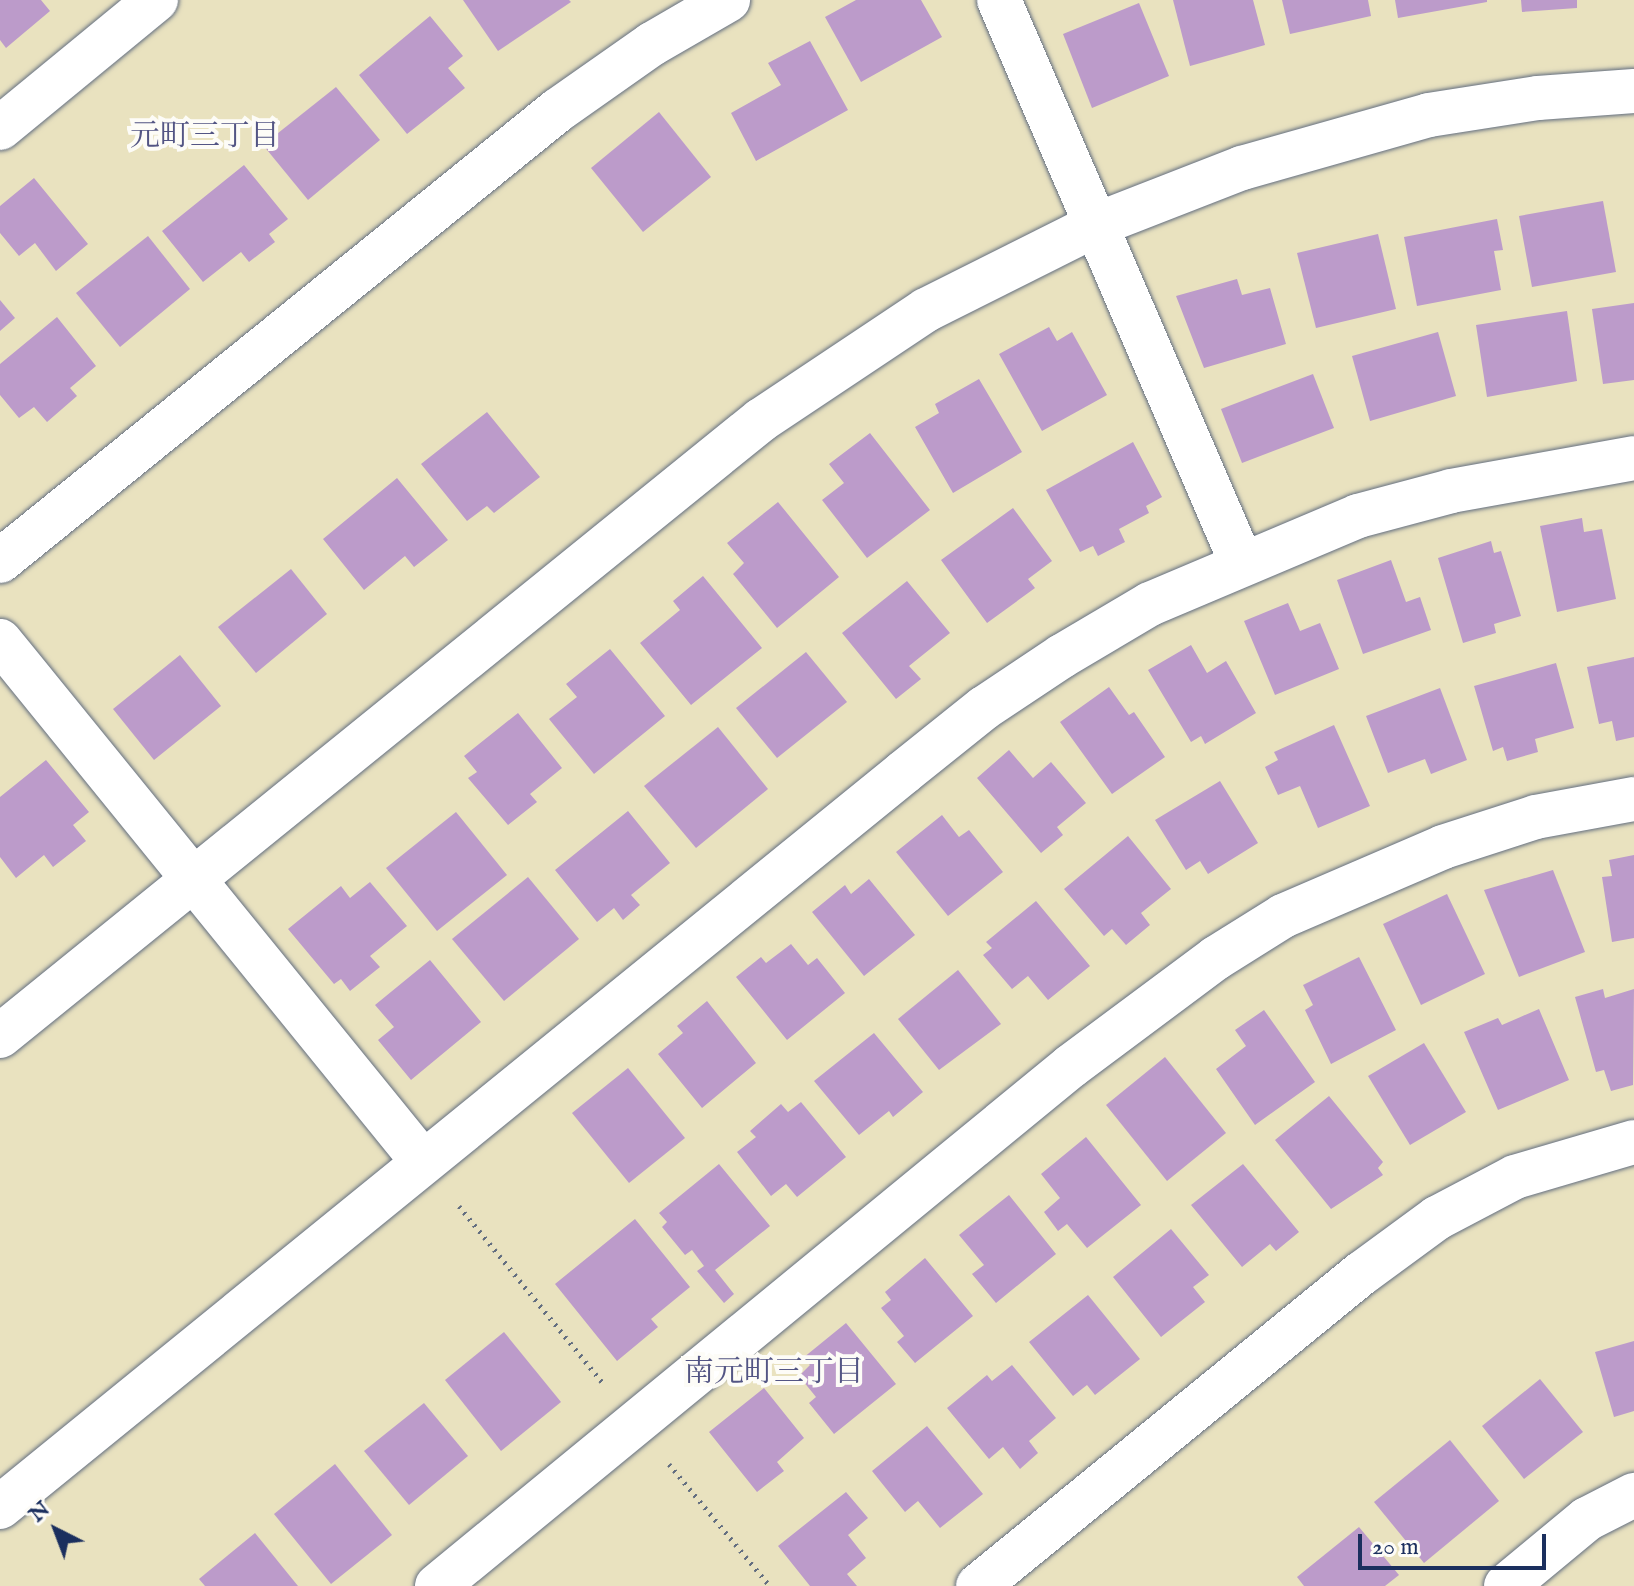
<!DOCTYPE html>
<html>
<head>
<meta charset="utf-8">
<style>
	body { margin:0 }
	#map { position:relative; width:1634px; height:1586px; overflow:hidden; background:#e9e2bf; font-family:"IM FELL English","Noto Serif JP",serif }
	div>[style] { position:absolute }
	.building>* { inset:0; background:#bc9bca }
	.path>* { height:5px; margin-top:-2.5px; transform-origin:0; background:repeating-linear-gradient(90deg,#636e80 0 2px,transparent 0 8px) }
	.roads { filter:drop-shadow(0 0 2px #636e80) drop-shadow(0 0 2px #636e80) }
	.minor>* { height:44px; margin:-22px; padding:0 22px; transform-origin:22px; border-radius:22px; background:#fff }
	span { translate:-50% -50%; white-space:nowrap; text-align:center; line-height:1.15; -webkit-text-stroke:8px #fdfcf7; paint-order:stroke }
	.neighbourhood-label { font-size:30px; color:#535584 }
	.north { position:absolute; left:16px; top:1490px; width:80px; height:80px; -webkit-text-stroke:6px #fdfcf7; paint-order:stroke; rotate:318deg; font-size:22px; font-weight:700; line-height:32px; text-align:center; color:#1b2f5e }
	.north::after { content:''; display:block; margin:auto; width:28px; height:36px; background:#1b2f5e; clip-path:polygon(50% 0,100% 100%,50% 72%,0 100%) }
	.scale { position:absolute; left:1358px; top:1534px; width:188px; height:36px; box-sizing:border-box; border:4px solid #1b2f5e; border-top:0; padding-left:10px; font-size:24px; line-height:28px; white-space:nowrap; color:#1b2f5e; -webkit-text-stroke:6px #fdfcf7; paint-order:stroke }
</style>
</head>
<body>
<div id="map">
	<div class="building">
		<div style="clip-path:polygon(0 0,41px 0,50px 11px,6px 48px,0 40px)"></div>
		<div style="clip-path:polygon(463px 0,569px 0,571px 2px,498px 51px)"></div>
		<div style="clip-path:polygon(856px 0,921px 0,942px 37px,861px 82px,825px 17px)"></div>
		<div style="clip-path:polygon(1173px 0,1253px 0,1265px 45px,1190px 66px)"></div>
		<div style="clip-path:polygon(1282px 0,1368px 0,1371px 16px,1290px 34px)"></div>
		<div style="clip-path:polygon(1395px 0,1487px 0,1487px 2px,1398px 18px)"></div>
		<div style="clip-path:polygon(1521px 0,1577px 0,1577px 8px,1522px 12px)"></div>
		<div style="clip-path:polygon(1139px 3px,1169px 76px,1092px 108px,1063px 34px)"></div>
		<div style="clip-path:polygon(430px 16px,463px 56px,448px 68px,465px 88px,407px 134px,359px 75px)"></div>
		<div style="clip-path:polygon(810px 41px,848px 110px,756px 161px,731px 113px,781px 85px,768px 63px)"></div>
		<div style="clip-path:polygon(336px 87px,380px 140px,308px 200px,263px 145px)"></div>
		<div style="clip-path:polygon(659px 112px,711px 177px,643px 232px,591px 168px)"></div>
		<div style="clip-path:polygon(244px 165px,288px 219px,269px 234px,275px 242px,249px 262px,241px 252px,203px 282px,162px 231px)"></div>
		<div style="clip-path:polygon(34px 178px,88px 244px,56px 271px,35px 243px,19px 256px,0 233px,0 206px)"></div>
		<div style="clip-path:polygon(1603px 201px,1616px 272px,1532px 287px,1519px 216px)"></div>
		<div style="clip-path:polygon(1497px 219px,1503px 250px,1494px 251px,1501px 290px,1417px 306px,1404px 237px)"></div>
		<div style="clip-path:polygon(1378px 234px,1396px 309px,1316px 328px,1297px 253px)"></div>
		<div style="clip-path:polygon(148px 236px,190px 289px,120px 347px,76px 293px)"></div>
		<div style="clip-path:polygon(1237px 279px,1242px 295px,1270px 288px,1286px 344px,1204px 368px,1176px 296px)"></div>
		<div style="clip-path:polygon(0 300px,15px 318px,0 331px)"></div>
		<div style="clip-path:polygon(1634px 303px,1634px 380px,1603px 384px,1592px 309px)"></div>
		<div style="clip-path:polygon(1567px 311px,1577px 381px,1487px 397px,1476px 325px)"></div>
		<div style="clip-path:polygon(57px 317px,96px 366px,70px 388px,77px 396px,47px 422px,34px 407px,19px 418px,0 395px,0 364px)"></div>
		<div style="clip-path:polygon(1049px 327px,1057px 341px,1072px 332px,1107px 395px,1042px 431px,999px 354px)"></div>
		<div style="clip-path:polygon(1438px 332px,1456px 396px,1370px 421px,1352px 356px)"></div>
		<div style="clip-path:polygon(1313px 374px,1334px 428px,1242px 463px,1221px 409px)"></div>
		<div style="clip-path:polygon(979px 379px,1022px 452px,953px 493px,915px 427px,939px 413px,935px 404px)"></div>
		<div style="clip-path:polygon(487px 412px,540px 477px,494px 513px,487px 506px,467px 521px,421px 464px)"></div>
		<div style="clip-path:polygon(870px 433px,930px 510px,867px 558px,822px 500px,844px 483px,829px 464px)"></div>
		<div style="clip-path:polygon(1133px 442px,1162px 497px,1146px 506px,1149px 513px,1119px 529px,1125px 542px,1098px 556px,1093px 546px,1080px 552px,1046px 490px)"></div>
		<div style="clip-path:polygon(397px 478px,448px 540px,414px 567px,405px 556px,364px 590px,323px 539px)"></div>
		<div style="clip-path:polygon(778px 502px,839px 577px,777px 628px,733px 574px,744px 563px,727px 543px)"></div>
		<div style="clip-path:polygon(1013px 508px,1052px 561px,1028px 579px,1035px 588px,987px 623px,941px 560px)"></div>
		<div style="clip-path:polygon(1582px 518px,1584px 532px,1602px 529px,1616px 599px,1557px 612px,1540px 526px)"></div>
		<div style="clip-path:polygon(1491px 541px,1494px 553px,1501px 551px,1521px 616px,1494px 624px,1496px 633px,1463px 643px,1438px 558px)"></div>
		<div style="clip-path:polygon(1391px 560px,1406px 602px,1420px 597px,1431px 630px,1363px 654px,1337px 580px)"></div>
		<div style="clip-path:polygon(291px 569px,327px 614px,256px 673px,218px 627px)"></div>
		<div style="clip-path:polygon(703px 576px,762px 648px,691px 705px,640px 643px,680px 610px,673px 601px)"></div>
		<div style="clip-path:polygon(907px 581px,950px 633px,909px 666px,921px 679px,896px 699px,842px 633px)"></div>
		<div style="clip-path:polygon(1288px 603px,1300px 631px,1320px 623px,1339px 669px,1275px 695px,1244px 621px)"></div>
		<div style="clip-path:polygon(1191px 645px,1207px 673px,1226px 661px,1256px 713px,1205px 744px,1201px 736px,1191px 742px,1148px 670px)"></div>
		<div style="clip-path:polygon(610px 649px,665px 716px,594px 774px,549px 719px,577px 697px,566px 684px)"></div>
		<div style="clip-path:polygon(806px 652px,847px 702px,777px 758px,736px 708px)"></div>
		<div style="clip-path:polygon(180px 655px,221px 706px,154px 760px,113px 709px)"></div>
		<div style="clip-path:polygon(1634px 657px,1634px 737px,1616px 741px,1612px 721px,1599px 724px,1587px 667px)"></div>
		<div style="clip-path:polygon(1556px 663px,1574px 728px,1535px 739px,1538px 752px,1507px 761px,1503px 747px,1493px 751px,1474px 686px)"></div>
		<div style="clip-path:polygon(1109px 687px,1129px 715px,1134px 712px,1165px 757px,1112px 794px,1060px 722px)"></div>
		<div style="clip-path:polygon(1440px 688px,1467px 760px,1431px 774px,1425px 759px,1388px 773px,1366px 716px)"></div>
		<div style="clip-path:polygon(518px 713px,562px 768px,530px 794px,537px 802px,508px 825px,468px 778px,477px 772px,464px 756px)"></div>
		<div style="clip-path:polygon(1334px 725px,1370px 806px,1318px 828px,1300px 786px,1278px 795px,1265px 767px,1278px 760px,1274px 752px)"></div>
		<div style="clip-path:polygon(718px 727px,768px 789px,696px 848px,644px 786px)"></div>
		<div style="clip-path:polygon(1009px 750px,1033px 778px,1051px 762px,1086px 803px,1057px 827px,1063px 835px,1041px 853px,977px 778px)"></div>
		<div style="clip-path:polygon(46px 760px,89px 812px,73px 825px,86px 841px,53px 867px,44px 855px,16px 878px,0 857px,0 797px)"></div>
		<div style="clip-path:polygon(1220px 781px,1258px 843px,1208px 874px,1200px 861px,1186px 870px,1155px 820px)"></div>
		<div style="clip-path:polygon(628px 811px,670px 863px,631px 895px,640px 905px,623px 920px,614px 908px,597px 922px,555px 870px)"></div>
		<div style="clip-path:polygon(456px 812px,507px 875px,437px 931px,386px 868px)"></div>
		<div style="clip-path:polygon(942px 815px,959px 837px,969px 830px,1003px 872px,948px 916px,896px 852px)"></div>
		<div style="clip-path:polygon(1128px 836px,1171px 889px,1141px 913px,1150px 925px,1126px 945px,1112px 929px,1104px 936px,1064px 889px)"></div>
		<div style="clip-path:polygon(1634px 855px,1634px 938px,1612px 942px,1602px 877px,1612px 876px,1609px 860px)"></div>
		<div style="clip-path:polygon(1553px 870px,1585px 952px,1519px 977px,1484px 890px)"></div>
		<div style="clip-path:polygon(528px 877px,579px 939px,504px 1001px,452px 939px)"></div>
		<div style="clip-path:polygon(869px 879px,915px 935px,864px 976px,812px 912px,845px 885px,851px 894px)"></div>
		<div style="clip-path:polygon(370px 882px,407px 926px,370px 956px,380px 967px,350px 991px,341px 979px,334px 984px,288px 929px,341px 886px,350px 898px)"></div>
		<div style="clip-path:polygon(1447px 894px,1485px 974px,1421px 1005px,1383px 924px)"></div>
		<div style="clip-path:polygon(1036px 901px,1090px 966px,1048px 1000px,1028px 976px,1012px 989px,983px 955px,992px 948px,986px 942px)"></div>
		<div style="clip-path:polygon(791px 944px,808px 965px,817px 958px,845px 993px,787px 1040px,736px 977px,761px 957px,766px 963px)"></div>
		<div style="clip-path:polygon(1359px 957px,1396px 1030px,1331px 1064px,1305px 1010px,1313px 1005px,1303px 985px)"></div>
		<div style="clip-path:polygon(430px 960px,481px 1022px,411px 1080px,378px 1040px,394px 1027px,375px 1005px)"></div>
		<div style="clip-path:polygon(958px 970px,1001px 1024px,939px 1070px,898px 1019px)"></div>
		<div style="clip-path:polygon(1603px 989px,1605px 998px,1634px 989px,1633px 1085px,1611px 1091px,1604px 1070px,1596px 1072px,1575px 997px)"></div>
		<div style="clip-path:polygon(707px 1001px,756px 1063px,702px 1108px,658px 1054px,683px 1033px,677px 1026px)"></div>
		<div style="clip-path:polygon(1539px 1009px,1569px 1080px,1498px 1110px,1464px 1032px,1498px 1018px,1502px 1025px)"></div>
		<div style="clip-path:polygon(1264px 1010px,1315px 1082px,1255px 1125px,1216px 1069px,1246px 1046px,1235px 1030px)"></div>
		<div style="clip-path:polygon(874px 1033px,923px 1092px,893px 1117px,889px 1111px,859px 1135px,814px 1081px)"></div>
		<div style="clip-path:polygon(1424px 1043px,1466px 1112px,1410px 1145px,1368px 1076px)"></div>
		<div style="clip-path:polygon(1165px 1057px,1226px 1133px,1167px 1181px,1106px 1105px)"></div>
		<div style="clip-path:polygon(628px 1068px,685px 1138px,629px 1183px,572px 1113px)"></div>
		<div style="clip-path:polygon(1329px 1096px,1383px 1162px,1378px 1168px,1383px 1175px,1331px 1209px,1275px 1140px)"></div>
		<div style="clip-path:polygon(801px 1102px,846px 1157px,797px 1197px,786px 1184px,771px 1196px,737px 1152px,756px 1137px,750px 1131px,781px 1104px,788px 1112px)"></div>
		<div style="clip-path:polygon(1086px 1137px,1141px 1205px,1087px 1248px,1067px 1224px,1058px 1231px,1044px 1212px,1060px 1198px,1041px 1174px)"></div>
		<div style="clip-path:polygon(719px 1164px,770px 1226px,715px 1270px,734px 1294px,724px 1303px,697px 1271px,704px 1266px,692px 1250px,685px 1255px,662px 1227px,667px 1222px,659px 1213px)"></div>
		<div style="clip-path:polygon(1243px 1164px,1299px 1232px,1276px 1251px,1270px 1244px,1242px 1267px,1191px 1205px)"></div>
		<div style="clip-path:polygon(1009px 1195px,1056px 1254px,996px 1303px,972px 1274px,984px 1265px,959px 1235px)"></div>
		<div style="clip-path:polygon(635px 1219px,690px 1287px,651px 1319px,658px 1327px,617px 1361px,555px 1284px)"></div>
		<div style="clip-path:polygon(1171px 1229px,1209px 1275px,1193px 1287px,1205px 1302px,1161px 1337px,1113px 1277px)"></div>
		<div style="clip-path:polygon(925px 1258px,973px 1316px,915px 1363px,897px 1342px,904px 1336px,881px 1308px,891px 1300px,885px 1292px)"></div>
		<div style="clip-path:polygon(1088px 1295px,1140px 1359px,1095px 1395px,1087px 1385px,1073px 1396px,1029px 1342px)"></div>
		<div style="clip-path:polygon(846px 1323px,896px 1384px,834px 1434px,809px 1403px,816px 1397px,799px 1376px,810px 1365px,803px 1358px)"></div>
		<div style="clip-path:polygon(504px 1332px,561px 1402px,501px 1451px,445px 1380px)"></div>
		<div style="clip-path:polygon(1634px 1341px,1634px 1411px,1614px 1417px,1595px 1352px)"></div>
		<div style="clip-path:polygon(1012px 1365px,1056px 1418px,1029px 1441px,1038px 1453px,1020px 1469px,1003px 1447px,989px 1459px,947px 1408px,987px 1375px,992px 1381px)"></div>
		<div style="clip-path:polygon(1540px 1379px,1583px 1432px,1524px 1479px,1482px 1426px)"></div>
		<div style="clip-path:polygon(764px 1388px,804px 1438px,777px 1462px,784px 1471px,757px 1492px,709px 1432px)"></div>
		<div style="clip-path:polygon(424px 1403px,468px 1456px,409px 1505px,364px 1451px)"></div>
		<div style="clip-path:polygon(927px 1426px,983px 1494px,940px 1528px,918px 1501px,905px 1512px,872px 1471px)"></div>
		<div style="clip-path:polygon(1450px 1440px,1499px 1501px,1424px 1563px,1374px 1502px)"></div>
		<div style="clip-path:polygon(335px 1464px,392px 1535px,331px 1584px,274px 1514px)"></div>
		<div style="clip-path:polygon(846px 1492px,868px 1518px,848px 1535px,866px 1558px,847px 1574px,857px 1586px,810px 1586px,778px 1546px)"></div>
		<div style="clip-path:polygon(1359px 1527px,1399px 1575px,1385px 1586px,1304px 1586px,1297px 1577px)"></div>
		<div style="clip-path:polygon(255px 1533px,298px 1586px,205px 1586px,199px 1579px)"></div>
	</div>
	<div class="path">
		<div style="left:459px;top:1206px;width:227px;rotate:50.9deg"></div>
		<div style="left:669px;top:1464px;width:158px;rotate:50.4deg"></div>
	</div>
	<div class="roads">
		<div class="minor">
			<div style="left:999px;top:0;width:612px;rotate:66.7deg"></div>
			<div style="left:0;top:128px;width:202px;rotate:-39.4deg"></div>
			<div style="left:0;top:561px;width:717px;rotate:-38.95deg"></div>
			<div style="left:558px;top:110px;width:115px;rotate:-35.1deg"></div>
			<div style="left:652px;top:44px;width:88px;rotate:-30.1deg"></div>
			<div style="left:0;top:641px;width:671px;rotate:50.93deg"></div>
			<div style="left:0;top:1036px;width:979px;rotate:-38.99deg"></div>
			<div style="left:761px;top:420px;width:198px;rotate:-33.7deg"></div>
			<div style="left:926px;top:310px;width:192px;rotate:-26.6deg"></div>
			<div style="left:1098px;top:224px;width:155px;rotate:-21.3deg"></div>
			<div style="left:1242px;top:168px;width:194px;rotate:-15.8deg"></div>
			<div style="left:1429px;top:115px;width:110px;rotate:-8.9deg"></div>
			<div style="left:1538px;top:98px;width:96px;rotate:-4.2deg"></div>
			<div style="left:0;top:1507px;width:1165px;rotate:-39.11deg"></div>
			<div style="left:904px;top:772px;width:102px;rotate:-38.7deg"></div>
			<div style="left:984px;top:708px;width:94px;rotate:-33.7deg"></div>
			<div style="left:1062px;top:656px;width:102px;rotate:-30.6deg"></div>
			<div style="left:1150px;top:604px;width:226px;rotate:-22.9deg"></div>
			<div style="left:1358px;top:516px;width:96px;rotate:-15deg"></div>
			<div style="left:1451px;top:491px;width:186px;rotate:-10.2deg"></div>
			<div style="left:437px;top:1586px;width:820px;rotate:-39.36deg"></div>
			<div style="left:1071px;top:1066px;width:181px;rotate:-36.7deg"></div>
			<div style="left:1216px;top:958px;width:79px;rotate:-32.1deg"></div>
			<div style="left:1283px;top:916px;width:174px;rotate:-23.3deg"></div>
			<div style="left:1443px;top:847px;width:98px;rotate:-17.9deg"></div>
			<div style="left:1536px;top:817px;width:100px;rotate:-10.4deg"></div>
			<div style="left:978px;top:1586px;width:495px;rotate:-39.2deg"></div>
			<div style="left:1362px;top:1273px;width:93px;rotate:-36.3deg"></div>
			<div style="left:1437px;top:1218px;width:88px;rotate:-27.7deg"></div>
			<div style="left:1515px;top:1177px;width:124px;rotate:-16.4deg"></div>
			<div style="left:1506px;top:1586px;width:105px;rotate:-39.6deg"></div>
			<div style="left:1587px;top:1519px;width:53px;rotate:-27.1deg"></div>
		</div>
	</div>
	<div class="neighbourhood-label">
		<span style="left:205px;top:137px">元町三丁目</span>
		<span style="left:774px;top:1373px">南元町三丁目</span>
	</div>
	<div class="north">N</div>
	<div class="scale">20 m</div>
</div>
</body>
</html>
